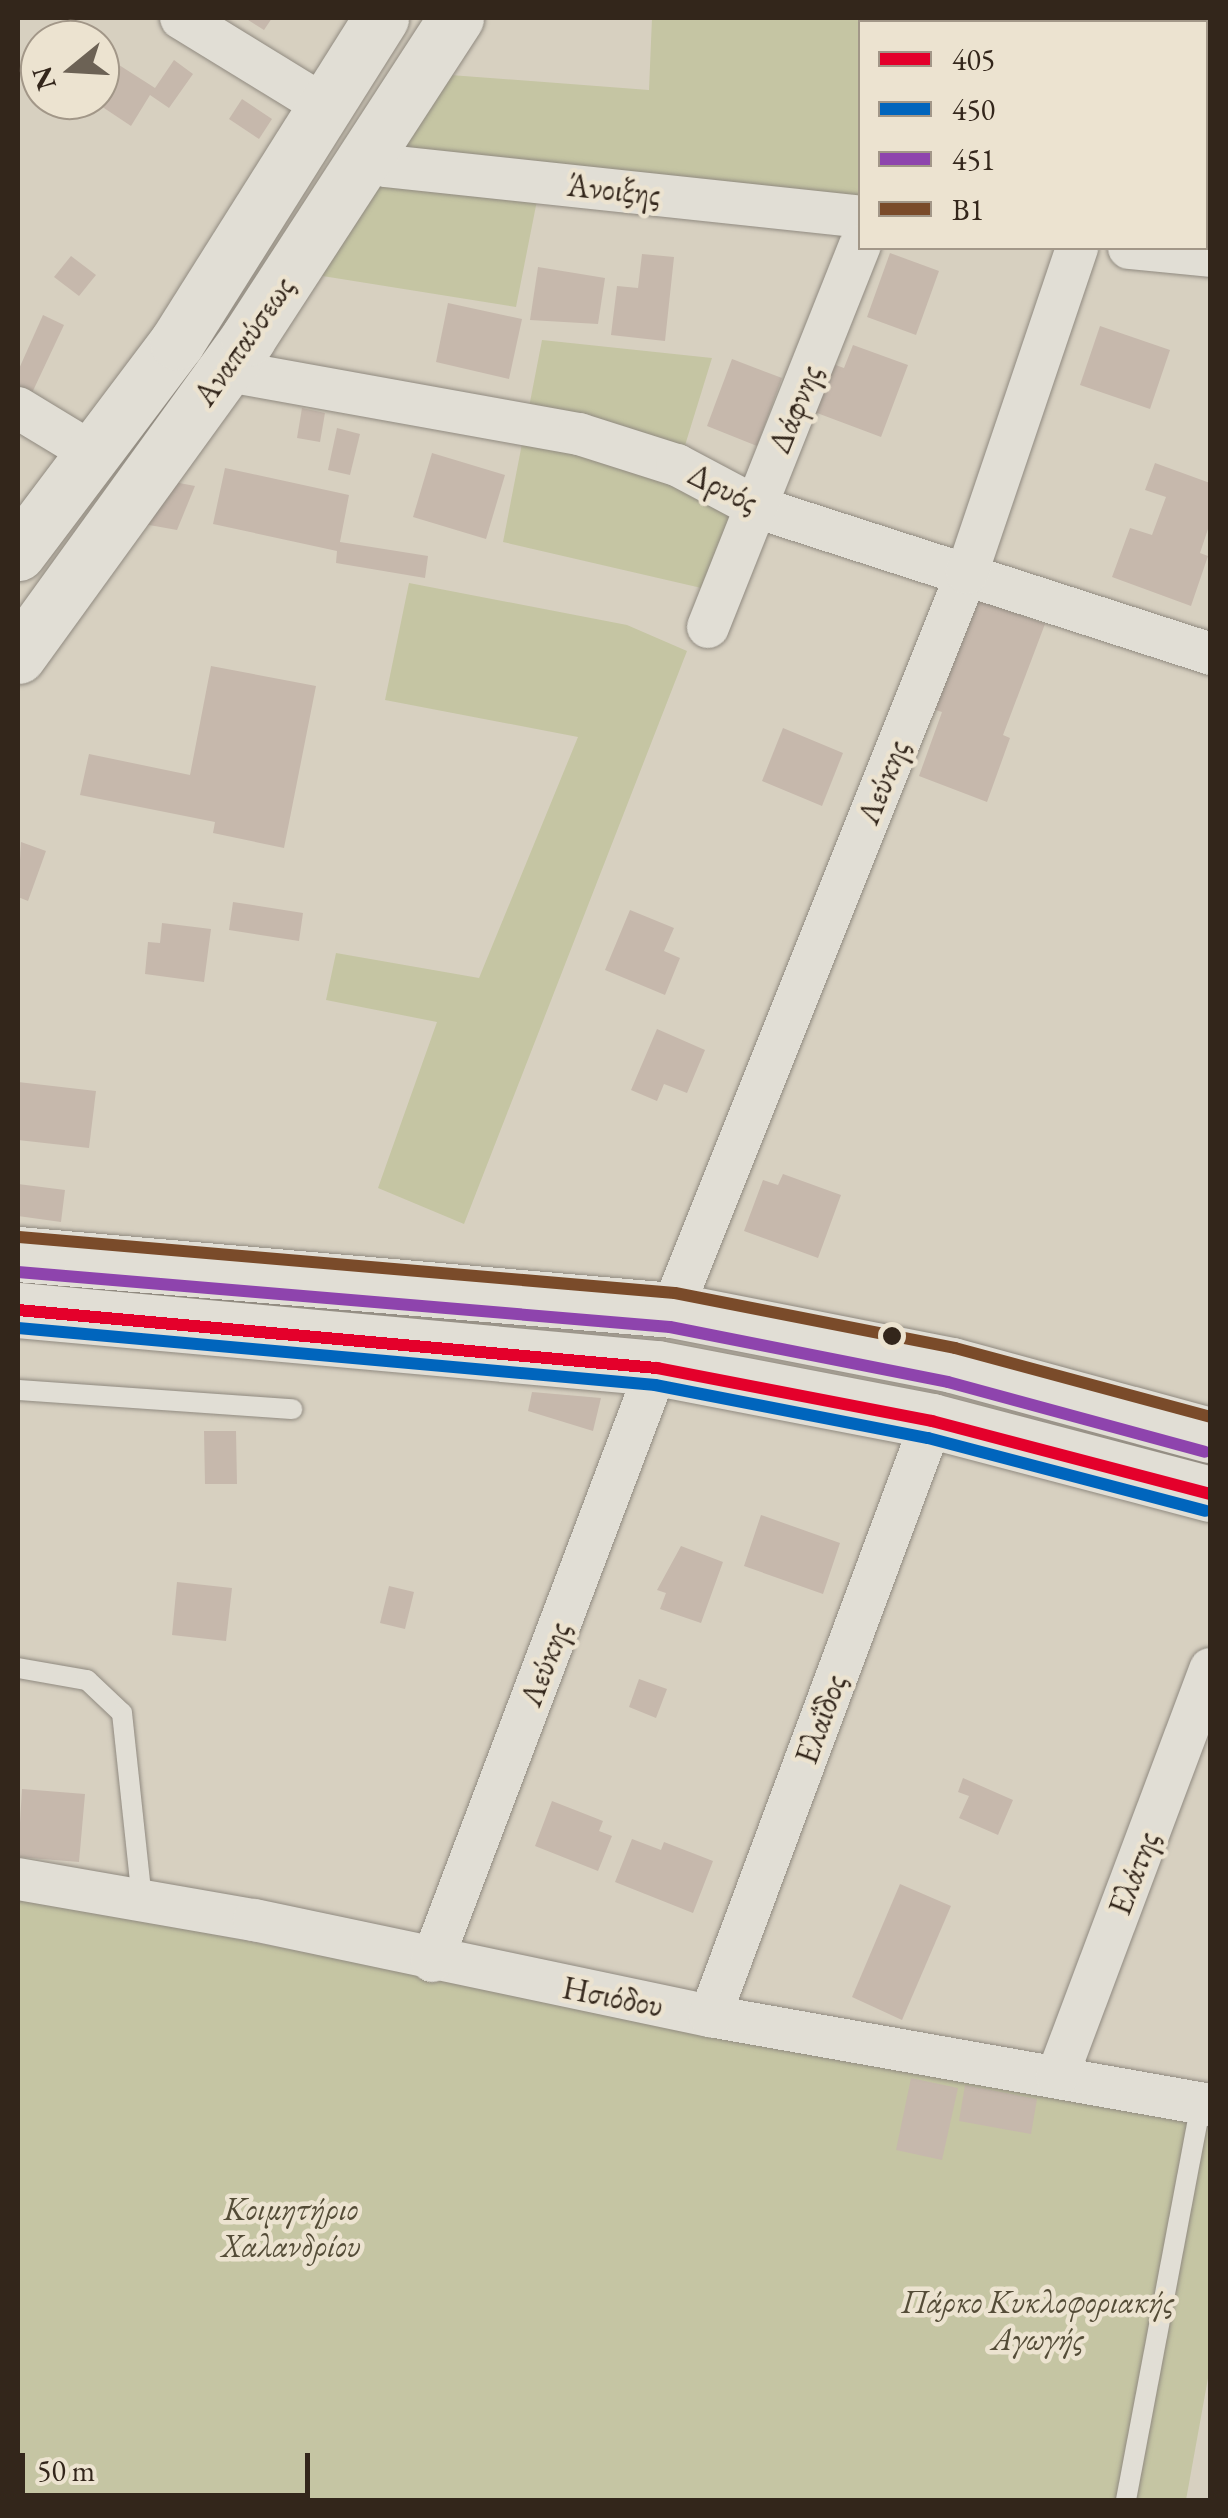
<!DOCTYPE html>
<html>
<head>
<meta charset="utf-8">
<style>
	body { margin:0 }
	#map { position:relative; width:1228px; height:2518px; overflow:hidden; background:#d7d0c0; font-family:"EB Garamond",serif }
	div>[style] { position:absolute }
	.green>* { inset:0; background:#c5c5a3 }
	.building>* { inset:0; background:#c6b8ac }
	.roads { filter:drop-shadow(0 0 2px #908a80) drop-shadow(0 0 2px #908a80) }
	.service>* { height:20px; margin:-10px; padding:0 10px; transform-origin:10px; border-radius:10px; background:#e1ded5 }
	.minor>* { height:42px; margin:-21px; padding:0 21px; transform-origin:21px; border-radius:21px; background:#e1ded5 }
	.secondary>* { height:55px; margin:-27.5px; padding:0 27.5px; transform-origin:27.5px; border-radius:27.5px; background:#e1ded5 }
	.bus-1>* { height:12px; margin:-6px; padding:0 6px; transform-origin:6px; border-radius:6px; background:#e4002b }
	.bus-2>* { height:12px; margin:-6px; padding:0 6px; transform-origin:6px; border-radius:6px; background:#0065bd }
	.bus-3>* { height:12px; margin:-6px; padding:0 6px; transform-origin:6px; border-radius:6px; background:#8e44ad }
	.bus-4>* { height:12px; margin:-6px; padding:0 6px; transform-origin:6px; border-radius:6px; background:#7a4b2a }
	.dots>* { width:28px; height:28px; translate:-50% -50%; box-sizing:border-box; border:5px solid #ece3d0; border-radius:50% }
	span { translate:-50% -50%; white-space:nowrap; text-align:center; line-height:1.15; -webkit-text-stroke:9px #ece3d0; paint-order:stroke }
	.street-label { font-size:32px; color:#33261b }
	.park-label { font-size:32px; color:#544c37; font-style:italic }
	.frame { position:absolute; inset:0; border:20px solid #33261b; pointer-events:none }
	.legend { position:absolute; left:858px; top:20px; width:350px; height:230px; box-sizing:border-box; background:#ece3d0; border:2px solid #a29788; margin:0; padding:12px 18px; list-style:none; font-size:30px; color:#33261b }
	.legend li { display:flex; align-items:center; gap:20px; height:50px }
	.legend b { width:50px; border:2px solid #a29788 }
	.north { position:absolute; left:20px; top:20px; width:100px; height:100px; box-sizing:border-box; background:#ece3d0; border:2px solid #a29788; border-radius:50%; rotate:252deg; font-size:28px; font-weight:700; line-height:40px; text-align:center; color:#33261b }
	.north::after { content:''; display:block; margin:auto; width:35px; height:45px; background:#6c6255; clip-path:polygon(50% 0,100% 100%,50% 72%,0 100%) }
	.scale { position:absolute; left:20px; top:2453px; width:290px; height:45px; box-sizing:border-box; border:5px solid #33261b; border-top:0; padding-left:12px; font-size:30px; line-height:35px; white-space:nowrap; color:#33261b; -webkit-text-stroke:8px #ece3d0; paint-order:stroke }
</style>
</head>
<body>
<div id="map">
	<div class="green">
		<div style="clip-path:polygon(652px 18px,1094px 18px,860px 22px,860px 199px,543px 170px,516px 307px,310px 274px,437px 74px,649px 90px)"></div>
		<div style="clip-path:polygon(542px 340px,712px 358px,674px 481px,738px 519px,710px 590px,503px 542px)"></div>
		<div style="clip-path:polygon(409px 583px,627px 625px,687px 651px,464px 1224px,378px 1188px,437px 1022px,326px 1000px,336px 953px,479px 978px,578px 737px,385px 700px)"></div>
		<div style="clip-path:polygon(18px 1896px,909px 2071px,1210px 2120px,1210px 2367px,1186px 2500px,18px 2500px)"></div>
	</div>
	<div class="building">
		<div style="clip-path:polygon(245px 18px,272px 18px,264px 30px)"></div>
		<div style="clip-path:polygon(1205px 18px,1210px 18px,1210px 75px,1206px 74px)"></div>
		<div style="clip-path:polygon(174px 60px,193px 74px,169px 108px,150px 95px,131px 126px,92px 100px,100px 100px,119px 65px,155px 88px)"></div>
		<div style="clip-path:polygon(242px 99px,272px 119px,259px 139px,229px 119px)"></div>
		<div style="clip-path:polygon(890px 253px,939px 271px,916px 335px,867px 317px)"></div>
		<div style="clip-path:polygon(642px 254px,674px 257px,665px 341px,611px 335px,617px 286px,638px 288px)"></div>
		<div style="clip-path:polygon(71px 256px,96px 275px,79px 296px,54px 277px)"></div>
		<div style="clip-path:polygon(538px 267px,605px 278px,598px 324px,530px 320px)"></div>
		<div style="clip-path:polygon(448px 303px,522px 319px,509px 379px,436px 362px)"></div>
		<div style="clip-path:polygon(43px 315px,64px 325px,31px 395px,18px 388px,18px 371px)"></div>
		<div style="clip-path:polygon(1100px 326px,1170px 350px,1150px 409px,1080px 385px)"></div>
		<div style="clip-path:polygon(853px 345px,908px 365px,881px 437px,809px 410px,827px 362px,844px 368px)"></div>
		<div style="clip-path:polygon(732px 359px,782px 378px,757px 446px,707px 426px)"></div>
		<div style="clip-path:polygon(302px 408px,325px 413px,320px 442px,297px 438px)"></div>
		<div style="clip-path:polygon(337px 428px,360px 434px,350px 475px,328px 470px)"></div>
		<div style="clip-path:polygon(432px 453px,505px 475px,486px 539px,413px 517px)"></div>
		<div style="clip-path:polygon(1155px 463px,1210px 483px,1210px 523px,1200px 553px,1208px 556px,1191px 606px,1112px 577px,1130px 528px,1152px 535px,1166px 497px,1145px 490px)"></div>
		<div style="clip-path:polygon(225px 468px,349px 495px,340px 542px,428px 556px,425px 578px,336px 563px,337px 551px,213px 524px)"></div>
		<div style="clip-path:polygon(169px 481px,195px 486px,177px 530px,138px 523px)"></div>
		<div style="clip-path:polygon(973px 597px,1045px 624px,1003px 735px,1010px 738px,987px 802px,919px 776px,942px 712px,932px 709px)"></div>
		<div style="clip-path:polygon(211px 666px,316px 686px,284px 848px,213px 833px,215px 822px,80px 795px,89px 754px,190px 775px)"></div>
		<div style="clip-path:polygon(783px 728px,843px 753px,822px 806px,762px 781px)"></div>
		<div style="clip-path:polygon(21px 842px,46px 851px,28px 901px,18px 897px)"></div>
		<div style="clip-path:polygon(233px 902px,303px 913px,299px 941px,229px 930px)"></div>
		<div style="clip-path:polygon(630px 910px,674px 928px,664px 951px,680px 958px,665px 995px,605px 970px)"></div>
		<div style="clip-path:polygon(162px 923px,211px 929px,204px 982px,145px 974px,148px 942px,160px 943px)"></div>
		<div style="clip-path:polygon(657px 1029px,705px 1050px,687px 1093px,664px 1084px,657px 1101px,631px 1090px)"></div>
		<div style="clip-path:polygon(18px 1082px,96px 1091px,89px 1148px,18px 1140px)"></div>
		<div style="clip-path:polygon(783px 1174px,841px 1195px,818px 1258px,744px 1231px,763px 1180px,778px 1185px)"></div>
		<div style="clip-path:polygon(18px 1184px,65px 1190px,61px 1222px,18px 1216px)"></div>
		<div style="clip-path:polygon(532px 1392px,601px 1398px,593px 1431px,528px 1411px)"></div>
		<div style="clip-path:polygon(204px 1431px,236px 1431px,237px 1484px,205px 1484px)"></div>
		<div style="clip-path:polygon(761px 1515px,840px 1543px,823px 1594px,744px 1566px)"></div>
		<div style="clip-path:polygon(681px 1546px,723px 1562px,701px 1623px,660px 1609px,666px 1593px,657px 1590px)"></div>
		<div style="clip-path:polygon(177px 1582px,232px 1588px,226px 1641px,172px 1635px)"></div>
		<div style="clip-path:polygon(389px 1586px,414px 1592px,405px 1629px,380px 1623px)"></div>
		<div style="clip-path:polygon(639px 1679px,667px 1689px,656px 1718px,629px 1707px)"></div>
		<div style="clip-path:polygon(963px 1778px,1013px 1800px,998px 1835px,959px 1818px,969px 1796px,958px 1792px)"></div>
		<div style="clip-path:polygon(22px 1789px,85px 1794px,79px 1862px,18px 1857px)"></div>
		<div style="clip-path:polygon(552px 1801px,603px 1821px,599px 1831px,612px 1836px,598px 1871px,535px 1846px)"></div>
		<div style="clip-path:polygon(632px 1839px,661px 1850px,664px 1842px,713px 1861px,693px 1913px,615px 1882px)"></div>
		<div style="clip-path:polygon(900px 1884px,951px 1906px,902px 2020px,852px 1997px)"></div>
		<div style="clip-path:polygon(911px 2078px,958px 2088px,942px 2160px,896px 2150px)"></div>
		<div style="clip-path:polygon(965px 2085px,1037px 2099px,1031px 2134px,959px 2121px)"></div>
	</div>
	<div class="roads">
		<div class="service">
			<div style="left:18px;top:1390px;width:275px;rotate:4deg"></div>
			<div style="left:18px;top:1668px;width:70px;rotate:9.9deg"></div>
			<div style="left:87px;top:1680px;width:48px;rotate:43.3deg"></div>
			<div style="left:122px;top:1713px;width:187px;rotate:83.9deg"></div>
			<div style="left:1126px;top:2500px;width:404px;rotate:-79.3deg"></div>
		</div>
		<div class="minor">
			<div style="left:181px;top:18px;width:170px;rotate:31.5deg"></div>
			<div style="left:1112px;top:22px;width:4px;rotate:-76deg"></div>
			<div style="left:371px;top:154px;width:19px;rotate:39deg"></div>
			<div style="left:386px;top:166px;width:477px;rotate:6.1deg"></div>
			<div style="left:1129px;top:248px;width:81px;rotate:5.6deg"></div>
			<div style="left:223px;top:370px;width:362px;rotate:10.2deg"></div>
			<div style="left:579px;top:434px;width:103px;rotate:17.6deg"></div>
			<div style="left:677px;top:465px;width:89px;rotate:28deg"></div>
			<div style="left:756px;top:507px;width:477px;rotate:17.9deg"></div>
			<div style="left:18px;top:408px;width:89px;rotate:31.2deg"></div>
			<div style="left:708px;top:627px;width:410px;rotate:-68.3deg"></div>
			<div style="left:672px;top:1310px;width:794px;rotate:-68.19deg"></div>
			<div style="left:967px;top:573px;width:343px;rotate:-71.3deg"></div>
			<div style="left:18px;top:1879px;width:240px;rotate:9.9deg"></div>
			<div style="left:254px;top:1920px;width:466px;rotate:11.9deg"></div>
			<div style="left:710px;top:2016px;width:508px;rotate:10.09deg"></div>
			<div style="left:432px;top:1961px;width:634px;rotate:-69.22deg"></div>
			<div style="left:710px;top:2016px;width:635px;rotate:-69.54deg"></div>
			<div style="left:1057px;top:2077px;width:436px;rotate:-69.4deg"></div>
		</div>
		<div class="secondary">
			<div style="left:18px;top:553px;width:264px;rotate:-53deg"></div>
			<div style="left:177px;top:342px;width:383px;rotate:-57.8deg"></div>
			<div style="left:18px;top:656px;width:392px;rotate:-54.1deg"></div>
			<div style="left:248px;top:338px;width:382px;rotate:-57deg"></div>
			<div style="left:18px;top:1254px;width:656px;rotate:4.89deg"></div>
			<div style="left:672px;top:1310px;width:285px;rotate:11.1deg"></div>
			<div style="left:952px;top:1365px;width:267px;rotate:15.2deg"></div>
			<div style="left:18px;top:1310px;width:642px;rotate:5.19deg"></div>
			<div style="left:657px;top:1368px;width:280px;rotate:10.9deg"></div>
			<div style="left:932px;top:1421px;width:287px;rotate:14.7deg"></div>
		</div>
	</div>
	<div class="bus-1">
		<div style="left:18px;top:1310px;width:642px;rotate:5.19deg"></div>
		<div style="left:657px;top:1368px;width:280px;rotate:10.9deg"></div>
		<div style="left:932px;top:1421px;width:287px;rotate:14.7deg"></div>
	</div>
	<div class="bus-2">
		<div style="left:18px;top:1328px;width:640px;rotate:5.11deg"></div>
		<div style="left:655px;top:1385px;width:278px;rotate:11deg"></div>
		<div style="left:928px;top:1438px;width:287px;rotate:14.7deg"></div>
	</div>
	<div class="bus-3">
		<div style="left:18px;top:1272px;width:654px;rotate:4.82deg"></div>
		<div style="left:670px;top:1327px;width:283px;rotate:11.2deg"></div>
		<div style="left:948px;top:1382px;width:266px;rotate:15.2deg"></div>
	</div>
	<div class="bus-4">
		<div style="left:19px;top:1237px;width:658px;rotate:4.88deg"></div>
		<div style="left:675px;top:1293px;width:285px;rotate:11.1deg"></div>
		<div style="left:955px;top:1348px;width:264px;rotate:15.1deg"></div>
	</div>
	<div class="dots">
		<div style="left:892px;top:1336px;background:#33261b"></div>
	</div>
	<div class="street-label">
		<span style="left:614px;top:190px;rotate:6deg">Άνοιξης</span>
		<span style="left:244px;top:341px;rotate:-55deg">Αναπαύσεως</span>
		<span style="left:795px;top:409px;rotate:-68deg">Δάφνης</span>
		<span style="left:723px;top:488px;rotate:26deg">Δρυός</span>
		<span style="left:883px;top:782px;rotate:-68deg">Λεύκης</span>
		<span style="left:545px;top:1664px;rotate:-69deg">Λεύκης</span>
		<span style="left:821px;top:1719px;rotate:-70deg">Ελαΐδος</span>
		<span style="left:1134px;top:1873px;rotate:-69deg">Ελάτης</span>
		<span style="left:613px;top:1997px;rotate:11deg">Ησιόδου</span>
	</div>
	<div class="park-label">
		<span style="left:291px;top:2228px">Κοιμητήριο<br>Χαλανδρίου</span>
		<span style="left:1038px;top:2321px">Πάρκο Κυκλοφοριακής<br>Αγωγής</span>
	</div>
	<div class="frame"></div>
	<ul class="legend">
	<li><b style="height:12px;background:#e4002b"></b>405</li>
	<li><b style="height:12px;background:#0065bd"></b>450</li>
	<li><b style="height:12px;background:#8e44ad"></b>451</li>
	<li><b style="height:12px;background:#7a4b2a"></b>Β1</li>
	</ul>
	<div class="north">N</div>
	<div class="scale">50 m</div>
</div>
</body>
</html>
